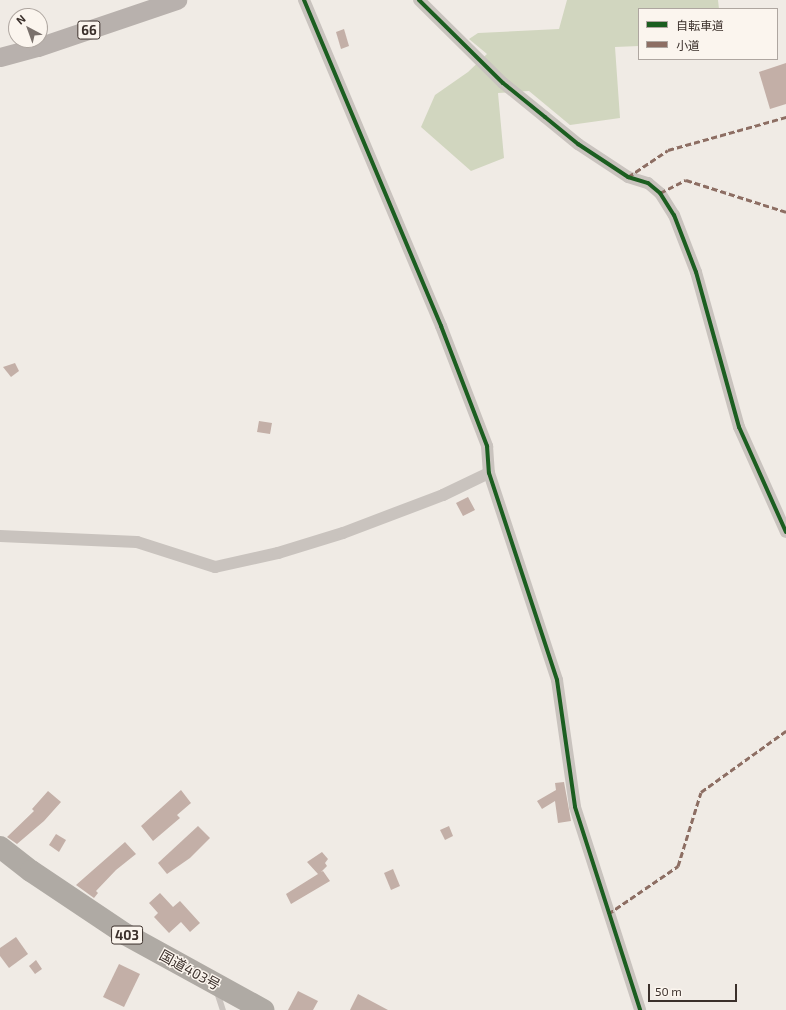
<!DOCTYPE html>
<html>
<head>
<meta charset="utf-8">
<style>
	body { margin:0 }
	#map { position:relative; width:786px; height:1010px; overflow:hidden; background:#f0ebe5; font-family:"Exo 2","Noto Sans JP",sans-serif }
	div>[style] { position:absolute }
	.green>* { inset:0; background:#d1d6bf }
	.building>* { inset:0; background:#c3afa7 }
	.lane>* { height:6px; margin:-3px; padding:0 3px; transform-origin:3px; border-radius:3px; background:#c9c3be }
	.street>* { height:12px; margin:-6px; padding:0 6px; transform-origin:6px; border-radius:6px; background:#c9c3be }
	.primary>* { height:19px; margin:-9.5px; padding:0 9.5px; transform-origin:9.5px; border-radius:9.5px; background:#b8b1ad }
	.highway>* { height:22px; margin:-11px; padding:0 11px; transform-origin:11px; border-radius:11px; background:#afaaa4 }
	.quiet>* { height:3px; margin-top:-1.5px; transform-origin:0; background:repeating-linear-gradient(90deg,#8d6e63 0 6px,transparent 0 9px) }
	.cycleway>* { height:4px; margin:-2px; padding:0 2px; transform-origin:2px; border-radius:2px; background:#1b5e20 }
	span { translate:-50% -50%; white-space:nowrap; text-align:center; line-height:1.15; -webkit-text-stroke:3px #fbf5ee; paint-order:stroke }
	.shield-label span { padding:1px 3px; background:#fbf5ee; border:1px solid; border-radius:3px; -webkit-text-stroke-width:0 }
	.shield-label { font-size:13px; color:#3b302b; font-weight:700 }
	.street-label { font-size:14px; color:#3b302b }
	.legend { position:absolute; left:638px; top:8px; width:140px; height:52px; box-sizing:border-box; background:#fbf5ee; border:1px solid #aea6a0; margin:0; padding:5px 7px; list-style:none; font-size:12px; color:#3b302b }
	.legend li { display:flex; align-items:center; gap:8px; height:20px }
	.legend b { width:20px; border:1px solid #aea6a0 }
	.north { position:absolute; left:8px; top:8px; width:40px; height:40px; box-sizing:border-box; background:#fbf5ee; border:1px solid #aea6a0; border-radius:50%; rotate:319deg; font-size:11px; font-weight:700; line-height:16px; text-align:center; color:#3b302b }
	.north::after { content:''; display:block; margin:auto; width:14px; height:18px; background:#7a716c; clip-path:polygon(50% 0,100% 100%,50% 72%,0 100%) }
	.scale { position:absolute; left:648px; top:984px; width:89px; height:18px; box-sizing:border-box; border:2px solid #3b302b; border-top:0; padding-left:5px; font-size:12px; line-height:14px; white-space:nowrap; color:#3b302b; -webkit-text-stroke:3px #fbf5ee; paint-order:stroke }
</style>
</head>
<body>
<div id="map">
	<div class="green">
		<div style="clip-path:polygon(567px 0,718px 0,719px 9px,639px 9px,639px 46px,615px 47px,620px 118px,570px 125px,529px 91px,498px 93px,504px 158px,471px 171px,421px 127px,435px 95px,468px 72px,487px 54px,469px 39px,478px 33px,559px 29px)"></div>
	</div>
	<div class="building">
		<div style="clip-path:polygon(344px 29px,349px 46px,341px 49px,336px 32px)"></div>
		<div style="clip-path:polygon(786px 63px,786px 104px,770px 109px,759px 72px)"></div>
		<div style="clip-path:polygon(15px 363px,19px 371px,11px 377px,3px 367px)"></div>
		<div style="clip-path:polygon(259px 421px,272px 423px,270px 434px,257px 432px)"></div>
		<div style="clip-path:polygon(468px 497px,475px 510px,463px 516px,456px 503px)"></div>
		<div style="clip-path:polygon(564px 782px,571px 821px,558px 823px,555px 801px,542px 809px,537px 801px,556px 790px,555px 783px)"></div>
		<div style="clip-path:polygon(181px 790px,191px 803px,177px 815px,180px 818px,153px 841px,141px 826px)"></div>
		<div style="clip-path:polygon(48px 791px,61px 802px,44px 821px,17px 844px,7px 837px,34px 811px,32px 809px)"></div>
		<div style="clip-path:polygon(198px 826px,210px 838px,190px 858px,167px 874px,158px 863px)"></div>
		<div style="clip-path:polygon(449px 826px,453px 836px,445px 840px,440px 830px)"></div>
		<div style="clip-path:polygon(56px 834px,66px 840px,59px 852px,49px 845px)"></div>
		<div style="clip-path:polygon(125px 842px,136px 854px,116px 870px,96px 891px,98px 893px,94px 898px,76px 885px)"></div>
		<div style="clip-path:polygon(322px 852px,328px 859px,325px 863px,327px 866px,321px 872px,323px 871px,330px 881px,291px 904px,286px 894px,318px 874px,307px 862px)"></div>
		<div style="clip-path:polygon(393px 869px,400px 886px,391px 890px,384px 873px)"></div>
		<div style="clip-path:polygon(160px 893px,173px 907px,180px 901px,200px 923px,190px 932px,181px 922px,169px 933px,154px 917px,158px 913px,149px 903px)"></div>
		<div style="clip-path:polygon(16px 937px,28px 954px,9px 968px,0 956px,0 948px)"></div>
		<div style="clip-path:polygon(36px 960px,42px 969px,35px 974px,29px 966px)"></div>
		<div style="clip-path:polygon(119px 964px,140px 974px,124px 1007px,103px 997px)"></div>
		<div style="clip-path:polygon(298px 991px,318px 1001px,313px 1010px,288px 1010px)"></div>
		<div style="clip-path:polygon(358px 994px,388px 1010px,350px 1010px)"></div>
	</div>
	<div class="lane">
		<div style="left:217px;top:992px;width:19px;rotate:72deg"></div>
	</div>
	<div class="street">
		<div style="left:304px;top:0;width:354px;rotate:67.2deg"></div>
		<div style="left:441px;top:326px;width:129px;rotate:69deg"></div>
		<div style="left:487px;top:446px;width:27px;rotate:86deg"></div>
		<div style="left:489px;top:473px;width:218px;rotate:71.8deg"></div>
		<div style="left:557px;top:680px;width:128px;rotate:81.9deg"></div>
		<div style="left:575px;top:807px;width:213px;rotate:72.2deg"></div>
		<div style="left:419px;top:0;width:118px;rotate:44.7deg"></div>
		<div style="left:503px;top:83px;width:54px;rotate:39deg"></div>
		<div style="left:545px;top:117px;width:43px;rotate:39.3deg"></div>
		<div style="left:578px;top:144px;width:60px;rotate:33.4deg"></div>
		<div style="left:628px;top:177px;width:21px;rotate:17deg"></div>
		<div style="left:648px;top:183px;width:16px;rotate:40deg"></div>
		<div style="left:660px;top:193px;width:26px;rotate:58deg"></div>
		<div style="left:674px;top:215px;width:61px;rotate:68.9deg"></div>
		<div style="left:696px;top:272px;width:161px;rotate:74.5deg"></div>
		<div style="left:739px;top:427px;width:115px;rotate:65.9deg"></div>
		<div style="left:0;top:536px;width:137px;rotate:2.5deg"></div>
		<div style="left:137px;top:542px;width:82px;rotate:17.8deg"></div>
		<div style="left:215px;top:567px;width:65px;rotate:-12.5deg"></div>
		<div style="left:278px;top:553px;width:68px;rotate:-17.1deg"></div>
		<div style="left:343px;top:533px;width:107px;rotate:-20.8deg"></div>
		<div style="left:443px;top:495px;width:51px;rotate:-25.6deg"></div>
	</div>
	<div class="primary">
		<div style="left:0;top:57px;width:39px;rotate:-15deg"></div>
		<div style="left:38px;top:47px;width:147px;rotate:-18.7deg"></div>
	</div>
	<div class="highway">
		<div style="left:0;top:847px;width:39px;rotate:38deg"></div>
		<div style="left:31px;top:871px;width:113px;rotate:33.8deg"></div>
		<div style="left:125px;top:934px;width:158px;rotate:28.8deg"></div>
	</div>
	<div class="quiet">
		<div style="left:628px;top:177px;width:48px;rotate:-34deg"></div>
		<div style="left:668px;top:150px;width:123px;rotate:-15.6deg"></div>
		<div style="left:660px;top:193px;width:29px;rotate:-27deg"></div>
		<div style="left:686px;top:180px;width:105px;rotate:17.7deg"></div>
		<div style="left:608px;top:914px;width:85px;rotate:-34.4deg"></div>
		<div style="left:678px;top:866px;width:77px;rotate:-72.7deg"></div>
		<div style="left:701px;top:792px;width:105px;rotate:-35.7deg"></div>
	</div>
	<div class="cycleway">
		<div style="left:304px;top:0;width:354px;rotate:67.2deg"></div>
		<div style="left:441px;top:326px;width:129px;rotate:69deg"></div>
		<div style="left:487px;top:446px;width:27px;rotate:86deg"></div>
		<div style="left:489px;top:473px;width:218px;rotate:71.8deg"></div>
		<div style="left:557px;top:680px;width:128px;rotate:81.9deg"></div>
		<div style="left:575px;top:807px;width:213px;rotate:72.2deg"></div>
		<div style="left:419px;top:0;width:118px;rotate:44.7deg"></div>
		<div style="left:503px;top:83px;width:54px;rotate:39deg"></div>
		<div style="left:545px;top:117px;width:43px;rotate:39.3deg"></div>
		<div style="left:578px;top:144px;width:60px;rotate:33.4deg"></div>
		<div style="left:628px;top:177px;width:21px;rotate:17deg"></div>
		<div style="left:648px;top:183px;width:16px;rotate:40deg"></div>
		<div style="left:660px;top:193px;width:26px;rotate:58deg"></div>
		<div style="left:674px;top:215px;width:61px;rotate:68.9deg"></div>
		<div style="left:696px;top:272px;width:161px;rotate:74.5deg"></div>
		<div style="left:739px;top:427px;width:115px;rotate:65.9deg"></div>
	</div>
	<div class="shield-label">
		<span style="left:89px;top:30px">66</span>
		<span style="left:127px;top:935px">403</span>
	</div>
	<div class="street-label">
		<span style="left:190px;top:970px;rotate:29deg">国道403号</span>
	</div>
	<ul class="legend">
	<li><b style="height:5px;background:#1b5e20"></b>自転車道</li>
	<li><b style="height:5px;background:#8d6e63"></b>小道</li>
	</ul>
	<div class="north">N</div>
	<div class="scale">50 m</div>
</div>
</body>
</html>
